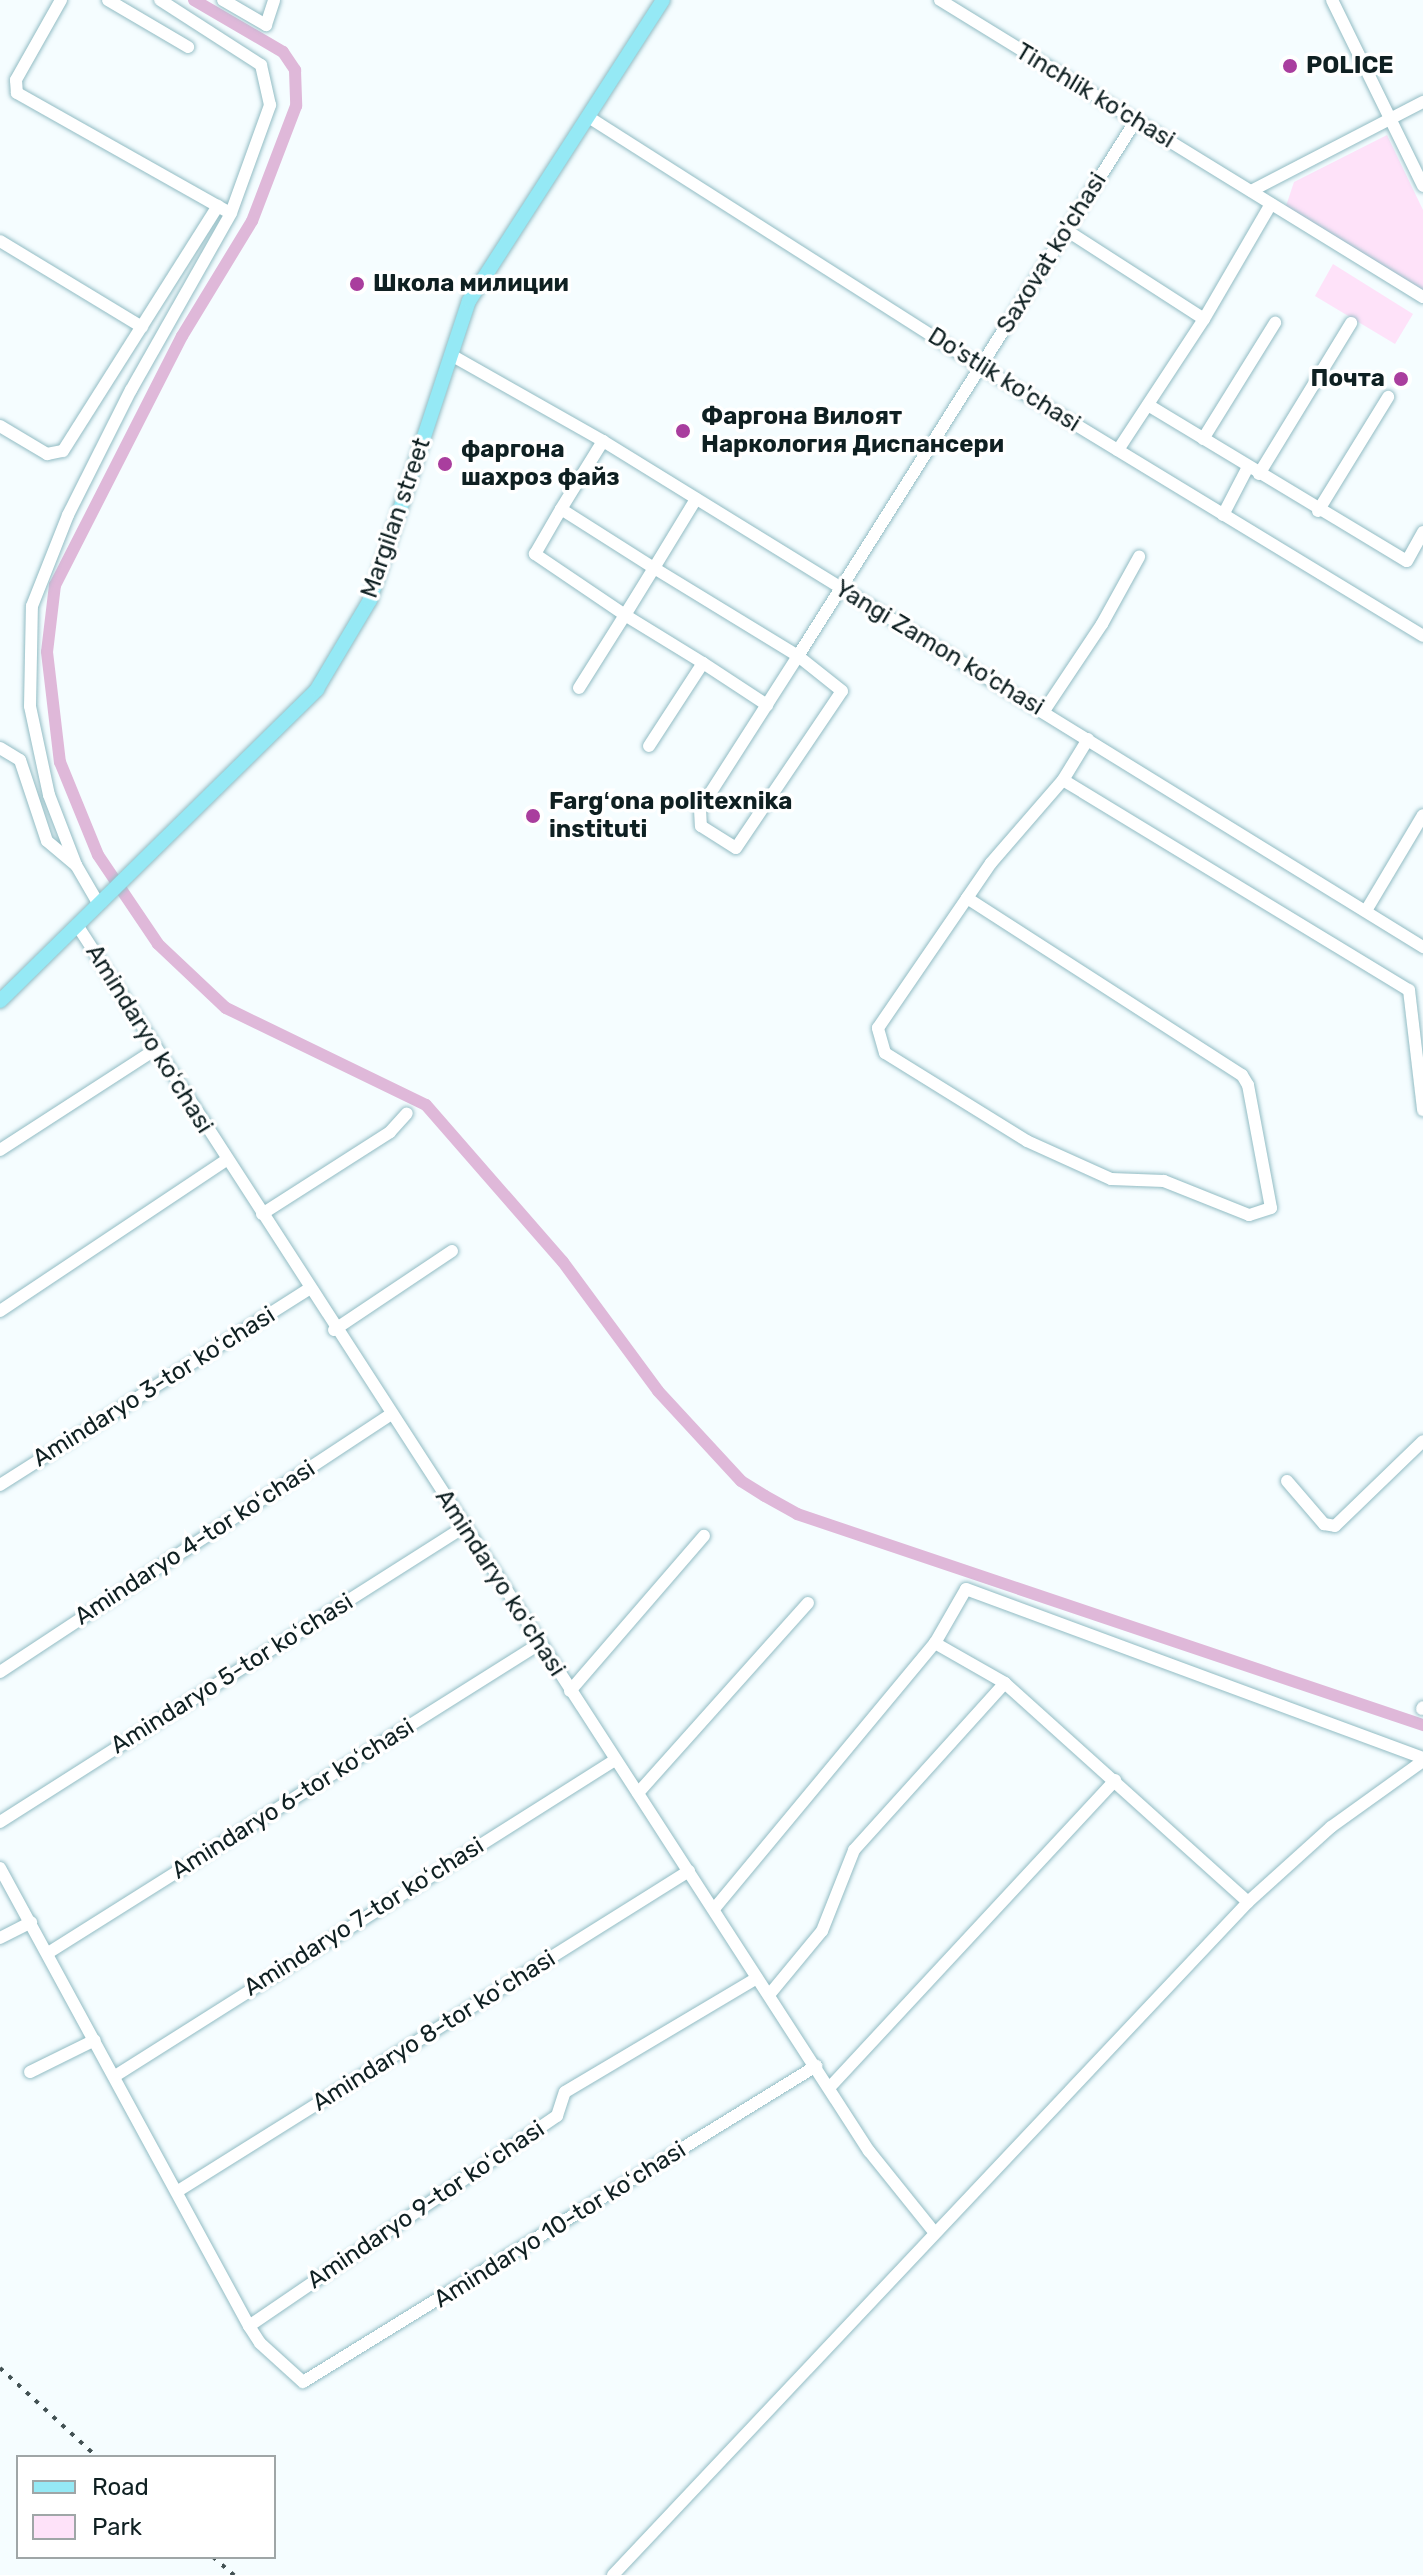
<!DOCTYPE html>
<html>
<head>
<meta charset="utf-8">
<style>
	body { margin:0 }
	#map { position:relative; width:1423px; height:2575px; overflow:hidden; background:#f5fdff; font-family:Rubik,sans-serif }
	div>[style] { position:absolute }
	.green>* { inset:0; background:#fee2f9 }
	.canal>* { height:12px; margin:-6px; padding:0 6px; transform-origin:6px; border-radius:6px; background:#dfb8d9 }
	.roads { filter:drop-shadow(0 0 2px #92bcc4) drop-shadow(0 0 2px #92bcc4) }
	.minor>* { height:12px; margin:-6px; padding:0 6px; transform-origin:6px; border-radius:6px; background:#fff }
	.major>* { height:14px; margin:-7px; padding:0 7px; transform-origin:7px; border-radius:7px; background:#95e9f5 }
	.rail>* { height:4px; margin-top:-2px; transform-origin:0; background:repeating-linear-gradient(90deg,#425153 0 4px,transparent 0 12px) }
	.dots>* { width:22px; height:22px; translate:-50% -50%; box-sizing:border-box; border:4px solid #fff; border-radius:50% }
	span { translate:-50% -50%; white-space:nowrap; text-align:center; line-height:1.15; -webkit-text-stroke:7px #fff; paint-order:stroke }
	.poi-label { font-size:24px; color:#0f2022; font-weight:700 }
	.left { translate:0 -50%; text-align:left }
	.right { translate:-100% -50%; text-align:right }
	.street-label { font-size:24px; color:#0f2022 }
	.legend { position:absolute; left:16px; top:2455px; width:260px; height:104px; box-sizing:border-box; background:#fff; border:2px solid #9fa6a7; margin:0; padding:10px 14px; list-style:none; font-size:24px; color:#0f2022 }
	.legend li { display:flex; align-items:center; gap:16px; height:40px }
	.legend b { width:40px; border:2px solid #9fa6a7 }
</style>
</head>
<body>
<div id="map">
	<div class="green">
		<div style="clip-path:polygon(1387px 135px,1423px 210px,1423px 294px,1284px 212px,1294px 182px)"></div>
		<div style="clip-path:polygon(1333px 264px,1413px 314px,1395px 344px,1315px 296px)"></div>
	</div>
	<div class="canal">
		<div style="left:194px;top:0;width:103px;rotate:30.3deg"></div>
		<div style="left:283px;top:52px;width:22px;rotate:56deg"></div>
		<div style="left:295px;top:70px;width:36px;rotate:88deg"></div>
		<div style="left:296px;top:106px;width:123px;rotate:110.9deg"></div>
		<div style="left:252px;top:221px;width:135px;rotate:121.3deg"></div>
		<div style="left:182px;top:336px;width:280px;rotate:117deg"></div>
		<div style="left:55px;top:585px;width:67px;rotate:96.8deg"></div>
		<div style="left:47px;top:652px;width:111px;rotate:83.3deg"></div>
		<div style="left:60px;top:762px;width:100px;rotate:67.8deg"></div>
		<div style="left:98px;top:855px;width:107px;rotate:56deg"></div>
		<div style="left:158px;top:944px;width:93px;rotate:43.3deg"></div>
		<div style="left:226px;top:1008px;width:222px;rotate:25.9deg"></div>
		<div style="left:426px;top:1105px;width:208px;rotate:48.9deg"></div>
		<div style="left:563px;top:1262px;width:160px;rotate:53.6deg"></div>
		<div style="left:658px;top:1391px;width:122px;rotate:47.3deg"></div>
		<div style="left:741px;top:1481px;width:28px;rotate:32deg"></div>
		<div style="left:765px;top:1496px;width:37px;rotate:29deg"></div>
		<div style="left:797px;top:1514px;width:661px;rotate:18.63deg"></div>
	</div>
	<div class="roads">
		<div class="minor">
			<div style="left:61px;top:0;width:92px;rotate:119.4deg"></div>
			<div style="left:16px;top:80px;width:13px;rotate:86deg"></div>
			<div style="left:17px;top:93px;width:239px;rotate:29.4deg"></div>
			<div style="left:108px;top:0;width:93px;rotate:30.4deg"></div>
			<div style="left:223px;top:0;width:50px;rotate:30.2deg"></div>
			<div style="left:266px;top:25px;width:26px;rotate:-72deg"></div>
			<div style="left:940px;top:0;width:567px;rotate:31.59deg"></div>
			<div style="left:1332px;top:0;width:207px;rotate:63.9deg"></div>
			<div style="left:590px;top:118px;width:464px;rotate:32.5deg"></div>
			<div style="left:981px;top:367px;width:517px;rotate:31.32deg"></div>
			<div style="left:1251px;top:191px;width:194px;rotate:-27.4deg"></div>
			<div style="left:1066px;top:230px;width:164px;rotate:32.8deg"></div>
			<div style="left:1204px;top:319px;width:157px;rotate:123.3deg"></div>
			<div style="left:0;top:241px;width:166px;rotate:31.2deg"></div>
			<div style="left:1204px;top:319px;width:133px;rotate:-59.8deg"></div>
			<div style="left:451px;top:355px;width:175px;rotate:29.5deg"></div>
			<div style="left:603px;top:441px;width:964px;rotate:31.68deg"></div>
			<div style="left:1148px;top:405px;width:302px;rotate:31.1deg"></div>
			<div style="left:1407px;top:561px;width:33px;rotate:-61deg"></div>
			<div style="left:0;top:426px;width:55px;rotate:30.8deg"></div>
			<div style="left:47px;top:454px;width:16px;rotate:-11deg"></div>
			<div style="left:63px;top:451px;width:290px;rotate:-57.7deg"></div>
			<div style="left:1203px;top:439px;width:137px;rotate:-58.2deg"></div>
			<div style="left:1259px;top:474px;width:177px;rotate:-58.6deg"></div>
			<div style="left:561px;top:509px;width:80px;rotate:-58.3deg"></div>
			<div style="left:1318px;top:511px;width:134px;rotate:-58.4deg"></div>
			<div style="left:1223px;top:515px;width:54px;rotate:-62.5deg"></div>
			<div style="left:703px;top:663px;width:77px;rotate:33.3deg"></div>
			<div style="left:579px;top:688px;width:86px;rotate:-57.8deg"></div>
			<div style="left:625px;top:615px;width:109px;rotate:-145.9deg"></div>
			<div style="left:535px;top:554px;width:52px;rotate:-60deg"></div>
			<div style="left:561px;top:509px;width:110px;rotate:32.4deg"></div>
			<div style="left:654px;top:568px;width:81px;rotate:-58.7deg"></div>
			<div style="left:1044px;top:711px;width:105px;rotate:-56.3deg"></div>
			<div style="left:1102px;top:624px;width:77px;rotate:-61.1deg"></div>
			<div style="left:649px;top:746px;width:99px;rotate:-57deg"></div>
			<div style="left:703px;top:663px;width:92px;rotate:-148.4deg"></div>
			<div style="left:625px;top:615px;width:55px;rotate:-58.3deg"></div>
			<div style="left:654px;top:568px;width:169px;rotate:31.4deg"></div>
			<div style="left:798px;top:656px;width:182px;rotate:122.6deg"></div>
			<div style="left:700px;top:809px;width:17px;rotate:87deg"></div>
			<div style="left:701px;top:826px;width:41px;rotate:32.2deg"></div>
			<div style="left:736px;top:848px;width:189px;rotate:-56deg"></div>
			<div style="left:842px;top:691px;width:56px;rotate:-141.5deg"></div>
			<div style="left:798px;top:656px;width:634px;rotate:-57.76deg"></div>
			<div style="left:0;top:748px;width:23px;rotate:31deg"></div>
			<div style="left:20px;top:760px;width:85px;rotate:71.6deg"></div>
			<div style="left:47px;top:841px;width:38px;rotate:40deg"></div>
			<div style="left:76px;top:865px;width:44px;rotate:59.9deg"></div>
			<div style="left:1063px;top:780px;width:405px;rotate:31.3deg"></div>
			<div style="left:1409px;top:990px;width:121px;rotate:83.3deg"></div>
			<div style="left:76px;top:865px;width:75px;rotate:-111.1deg"></div>
			<div style="left:49px;top:795px;width:91px;rotate:-102.1deg"></div>
			<div style="left:30px;top:706px;width:100px;rotate:-88.9deg"></div>
			<div style="left:32px;top:606px;width:98px;rotate:-68.4deg"></div>
			<div style="left:68px;top:515px;width:140px;rotate:-63.3deg"></div>
			<div style="left:131px;top:390px;width:203px;rotate:-60.5deg"></div>
			<div style="left:231px;top:213px;width:115px;rotate:-70.1deg"></div>
			<div style="left:270px;top:105px;width:41px;rotate:-102.7deg"></div>
			<div style="left:261px;top:65px;width:120px;rotate:-147.2deg"></div>
			<div style="left:967px;top:898px;width:327px;rotate:32.8deg"></div>
			<div style="left:1242px;top:1075px;width:12px;rotate:59deg"></div>
			<div style="left:1248px;top:1085px;width:125px;rotate:79.4deg"></div>
			<div style="left:1271px;top:1208px;width:23px;rotate:162deg"></div>
			<div style="left:1249px;top:1215px;width:92px;rotate:-158.2deg"></div>
			<div style="left:1164px;top:1181px;width:53px;rotate:-177.8deg"></div>
			<div style="left:1111px;top:1179px;width:92px;rotate:-155.7deg"></div>
			<div style="left:1027px;top:1141px;width:167px;rotate:-148.2deg"></div>
			<div style="left:885px;top:1053px;width:26px;rotate:-106deg"></div>
			<div style="left:878px;top:1028px;width:158px;rotate:-55.6deg"></div>
			<div style="left:967px;top:898px;width:42px;rotate:-55.6deg"></div>
			<div style="left:991px;top:863px;width:110px;rotate:-49.1deg"></div>
			<div style="left:1063px;top:780px;width:48px;rotate:-58.6deg"></div>
			<div style="left:1367px;top:909px;width:109px;rotate:-59.2deg"></div>
			<div style="left:77px;top:925px;width:1460px;rotate:57.14deg"></div>
			<div style="left:869px;top:2151px;width:105px;rotate:51.2deg"></div>
			<div style="left:0;top:1150px;width:186px;rotate:-32.9deg"></div>
			<div style="left:262px;top:1214px;width:152px;rotate:-32.6deg"></div>
			<div style="left:390px;top:1132px;width:25px;rotate:-48deg"></div>
			<div style="left:0;top:1311px;width:272px;rotate:-33.7deg"></div>
			<div style="left:334px;top:1330px;width:142px;rotate:-33.8deg"></div>
			<div style="left:1287px;top:1481px;width:57px;rotate:49.3deg"></div>
			<div style="left:1324px;top:1524px;width:11px;rotate:10deg"></div>
			<div style="left:1335px;top:1526px;width:122px;rotate:-44deg"></div>
			<div style="left:0;top:1485px;width:366px;rotate:-32.4deg"></div>
			<div style="left:0;top:1672px;width:467px;rotate:-33.4deg"></div>
			<div style="left:570px;top:1691px;width:205px;rotate:-49.2deg"></div>
			<div style="left:1422px;top:1709px;width:2px;rotate:-63deg"></div>
			<div style="left:638px;top:1793px;width:255px;rotate:-48.2deg"></div>
			<div style="left:0;top:1822px;width:550px;rotate:-32.45deg"></div>
			<div style="left:0;top:1868px;width:521px;rotate:61.47deg"></div>
			<div style="left:249px;top:2326px;width:20px;rotate:57deg"></div>
			<div style="left:260px;top:2343px;width:58px;rotate:42.2deg"></div>
			<div style="left:303px;top:2382px;width:603px;rotate:-31.63deg"></div>
			<div style="left:1248px;top:1902px;width:327px;rotate:-138deg"></div>
			<div style="left:1005px;top:1683px;width:81px;rotate:-150.3deg"></div>
			<div style="left:935px;top:1643px;width:62px;rotate:-60.1deg"></div>
			<div style="left:966px;top:1589px;width:487px;rotate:20.3deg"></div>
			<div style="left:714px;top:1909px;width:346px;rotate:-50.3deg"></div>
			<div style="left:0;top:1938px;width:35px;rotate:-27deg"></div>
			<div style="left:48px;top:1953px;width:580px;rotate:-32.18deg"></div>
			<div style="left:769px;top:1995px;width:83px;rotate:-50.4deg"></div>
			<div style="left:822px;top:1931px;width:87px;rotate:-68.4deg"></div>
			<div style="left:854px;top:1850px;width:225px;rotate:-47.9deg"></div>
			<div style="left:30px;top:2072px;width:72px;rotate:-26.2deg"></div>
			<div style="left:115px;top:2076px;width:591px;rotate:-32.29deg"></div>
			<div style="left:830px;top:2087px;width:419px;rotate:-47.1deg"></div>
			<div style="left:178px;top:2191px;width:603px;rotate:-32.06deg"></div>
			<div style="left:249px;top:2326px;width:373px;rotate:-34.3deg"></div>
			<div style="left:557px;top:2116px;width:25px;rotate:-72deg"></div>
			<div style="left:565px;top:2092px;width:223px;rotate:-30.7deg"></div>
			<div style="left:613px;top:2575px;width:925px;rotate:-46.66deg"></div>
			<div style="left:1248px;top:1902px;width:112px;rotate:-42.1deg"></div>
			<div style="left:1331px;top:1827px;width:113px;rotate:-35.7deg"></div>
		</div>
		<div class="major">
			<div style="left:0;top:1001px;width:445px;rotate:-44.5deg"></div>
			<div style="left:317px;top:689px;width:104px;rotate:-59.2deg"></div>
			<div style="left:370px;top:600px;width:315px;rotate:-71.7deg"></div>
			<div style="left:469px;top:301px;width:358px;rotate:-57.2deg"></div>
		</div>
	</div>
	<div class="rail">
		<div style="left:0;top:2368px;width:132px;rotate:42.5deg"></div>
		<div style="left:213px;top:2557px;width:28px;rotate:41deg"></div>
	</div>
	<div class="dots">
		<div style="left:1290px;top:66px;background:#a93e9e"></div>
		<div style="left:357px;top:284px;background:#a93e9e"></div>
		<div style="left:1401px;top:379px;background:#a93e9e"></div>
		<div style="left:683px;top:431px;background:#a93e9e"></div>
		<div style="left:445px;top:464px;background:#a93e9e"></div>
		<div style="left:533px;top:816px;background:#a93e9e"></div>
	</div>
	<div class="poi-label">
		<span class="left" style="left:1306px;top:66px">POLICE</span>
		<span class="left" style="left:373px;top:284px">Школа милиции</span>
		<span class="right" style="left:1385px;top:379px">Почта</span>
		<span class="left" style="left:701px;top:431px">Фаргона Вилоят<br>Наркология Диспансери</span>
		<span class="left" style="left:461px;top:464px">фаргона<br>шахроз файз</span>
		<span class="left" style="left:549px;top:816px">Fargʻona politexnika<br>instituti</span>
	</div>
	<div class="street-label">
		<span style="left:1095px;top:96px;rotate:31deg">Tinchlik ko'chasi</span>
		<span style="left:1052px;top:253px;rotate:-58deg">Saxovat ko'chasi</span>
		<span style="left:1004px;top:380px;rotate:32deg">Do'stlik ko'chasi</span>
		<span style="left:396px;top:518px;rotate:-71deg">Margilan street</span>
		<span style="left:939px;top:648px;rotate:31deg">Yangi Zamon ko'chasi</span>
		<span style="left:149px;top:1039px;rotate:58deg">Amindaryo koʻchasi</span>
		<span style="left:154px;top:1387px;rotate:-32deg">Amindaryo 3-tor koʻchasi</span>
		<span style="left:195px;top:1543px;rotate:-33deg">Amindaryo 4-tor koʻchasi</span>
		<span style="left:500px;top:1583px;rotate:57deg">Amindaryo koʻchasi</span>
		<span style="left:232px;top:1674px;rotate:-32deg">Amindaryo 5-tor koʻchasi</span>
		<span style="left:293px;top:1799px;rotate:-32deg">Amindaryo 6-tor koʻchasi</span>
		<span style="left:364px;top:1917px;rotate:-32deg">Amindaryo 7-tor koʻchasi</span>
		<span style="left:434px;top:2031px;rotate:-32deg">Amindaryo 8-tor koʻchasi</span>
		<span style="left:426px;top:2205px;rotate:-34deg">Amindaryo 9-tor koʻchasi</span>
		<span style="left:560px;top:2225px;rotate:-32deg">Amindaryo 10-tor koʻchasi</span>
	</div>
	<ul class="legend">
	<li><b style="height:10px;background:#95e9f5"></b>Road</li>
	<li><b style="height:22px;background:#fee2f9"></b>Park</li>
	</ul>
</div>
</body>
</html>
